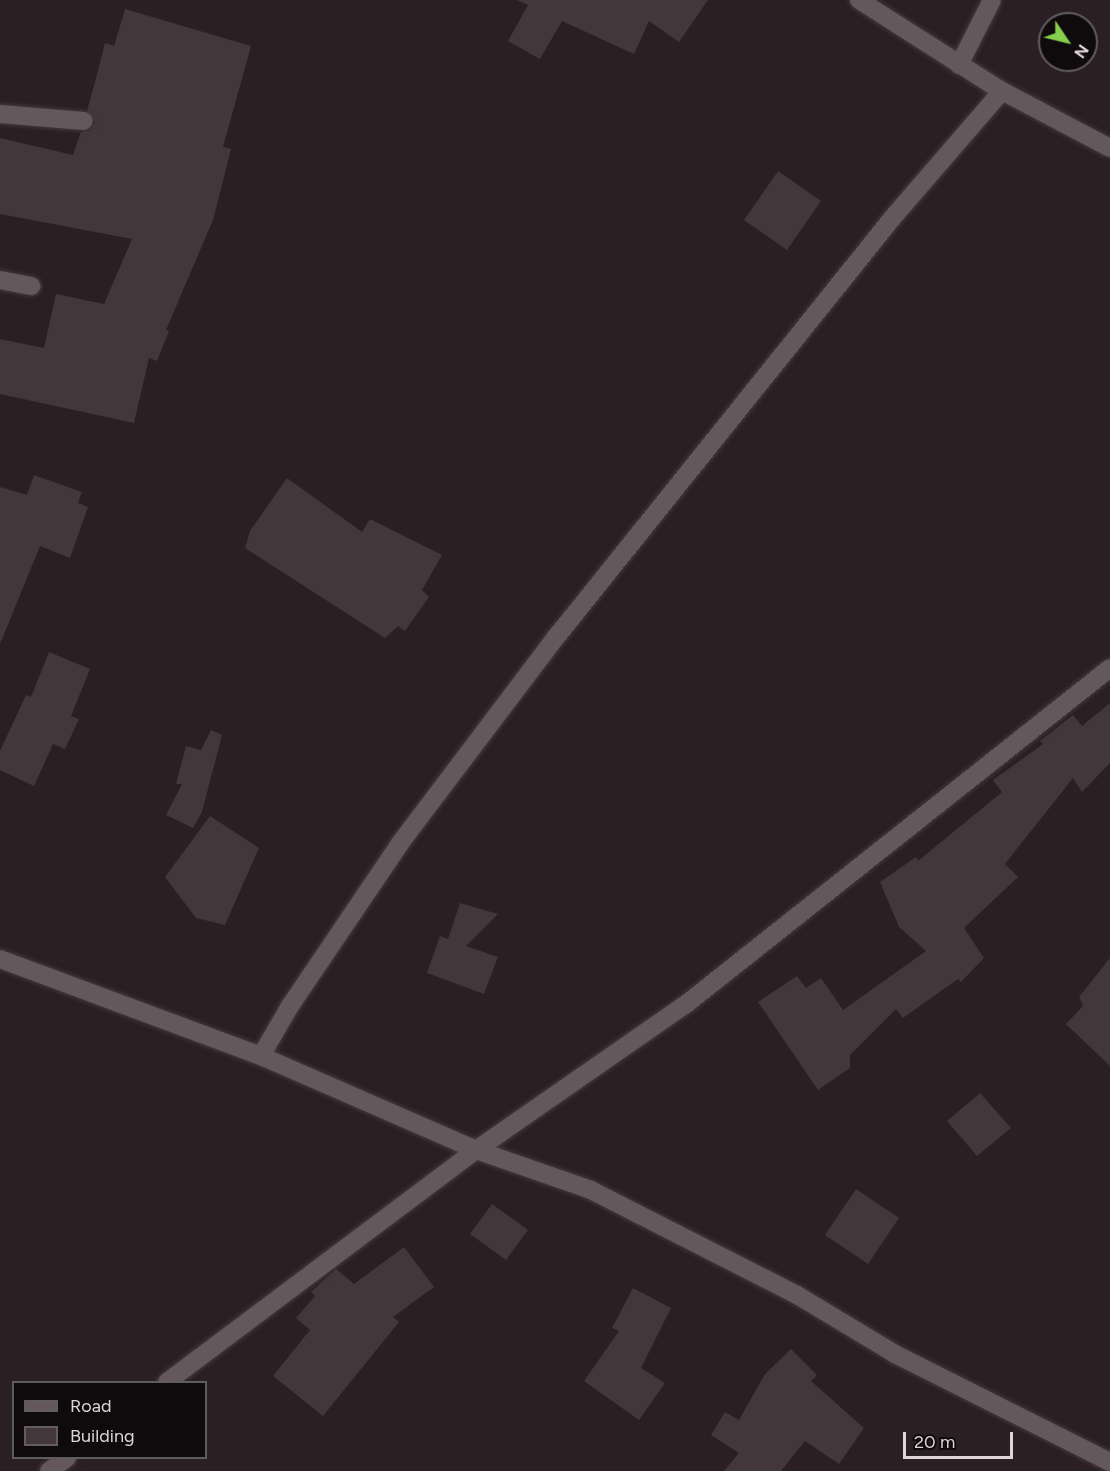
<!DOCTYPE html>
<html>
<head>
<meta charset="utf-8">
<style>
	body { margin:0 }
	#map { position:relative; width:1110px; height:1471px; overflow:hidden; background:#2a1f23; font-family:Figtree,sans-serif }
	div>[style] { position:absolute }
	.building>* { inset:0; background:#43373c }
	.roads { filter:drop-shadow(0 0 2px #433a3e) drop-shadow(0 0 2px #433a3e) }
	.street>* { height:18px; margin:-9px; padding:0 9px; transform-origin:9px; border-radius:9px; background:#65585d }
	span { translate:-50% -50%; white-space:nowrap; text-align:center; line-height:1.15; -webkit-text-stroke:4.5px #0f0b0c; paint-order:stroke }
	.legend { position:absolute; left:12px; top:1381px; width:195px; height:78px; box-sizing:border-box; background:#0f0b0c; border:2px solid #615c5e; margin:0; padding:8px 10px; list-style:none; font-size:18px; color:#ddd5d8 }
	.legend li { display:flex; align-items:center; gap:12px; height:30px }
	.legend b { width:30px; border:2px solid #615c5e }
	.north { position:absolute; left:1038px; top:12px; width:60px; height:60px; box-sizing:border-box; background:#0f0b0c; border:2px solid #615c5e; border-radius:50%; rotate:125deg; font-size:16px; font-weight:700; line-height:24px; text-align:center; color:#ddd5d8 }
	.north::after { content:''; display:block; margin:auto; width:21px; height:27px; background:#85cf4c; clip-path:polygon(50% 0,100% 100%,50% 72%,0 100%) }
	.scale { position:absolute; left:903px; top:1432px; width:110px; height:27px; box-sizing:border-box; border:3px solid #ddd5d8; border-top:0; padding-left:8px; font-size:18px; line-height:21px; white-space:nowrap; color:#ddd5d8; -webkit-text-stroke:4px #0f0b0c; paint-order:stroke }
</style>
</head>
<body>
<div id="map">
	<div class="building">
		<div style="clip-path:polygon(517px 0,708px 0,679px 42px,649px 21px,634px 54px,562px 21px,540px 59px,508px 41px,528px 5px)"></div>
		<div style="clip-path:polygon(125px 9px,251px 46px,223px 147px,231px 149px,213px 220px,166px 330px,169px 331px,157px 361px,149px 358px,134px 423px,0 394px,0 339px,44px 348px,56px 294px,104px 304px,132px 239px,0 214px,0 138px,73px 155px,81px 132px,89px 131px,95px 123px,87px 111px,96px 78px,105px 43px,114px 46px)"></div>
		<div style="clip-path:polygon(778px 171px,821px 201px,787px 250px,744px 220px)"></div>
		<div style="clip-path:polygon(34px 475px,82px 492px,78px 503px,88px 507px,70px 558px,40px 546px,0 644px,0 487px,27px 495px)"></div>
		<div style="clip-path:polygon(287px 478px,362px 532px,370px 519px,442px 555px,422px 590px,429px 597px,405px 631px,398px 626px,385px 638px,245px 548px,250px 531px)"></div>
		<div style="clip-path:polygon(49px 652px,90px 669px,71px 716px,79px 719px,65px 749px,53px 744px,34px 786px,0 770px,0 751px,26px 695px,31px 697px)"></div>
		<div style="clip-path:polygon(1110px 703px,1110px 763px,1082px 792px,1073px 778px,1005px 864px,1018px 877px,964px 928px,984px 958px,961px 982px,958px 979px,903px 1018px,896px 1009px,850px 1055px,850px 1068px,818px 1090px,758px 1002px,797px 976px,806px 988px,821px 978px,843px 1010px,926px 951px,899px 927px,880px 882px,916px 857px,918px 861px,1002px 792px,993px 780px,1043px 744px,1040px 741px,1073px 715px,1082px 726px)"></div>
		<div style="clip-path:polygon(211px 730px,222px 735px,202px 812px,193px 828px,166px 815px,182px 784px,176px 784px,186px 746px,201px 750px)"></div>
		<div style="clip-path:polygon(210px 816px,259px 848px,225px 925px,196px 918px,165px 877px)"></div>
		<div style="clip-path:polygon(460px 903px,498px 914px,466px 946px,498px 957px,484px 994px,427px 973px,440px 936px,448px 939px)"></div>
		<div style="clip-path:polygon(1110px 958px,1110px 1066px,1066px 1024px,1083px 1006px,1079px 997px)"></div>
		<div style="clip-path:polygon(980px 1093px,1011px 1128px,977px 1156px,947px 1121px)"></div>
		<div style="clip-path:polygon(856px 1189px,899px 1218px,868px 1264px,825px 1235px)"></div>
		<div style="clip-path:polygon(492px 1204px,528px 1230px,506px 1260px,470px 1234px)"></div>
		<div style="clip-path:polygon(404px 1247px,434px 1287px,393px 1317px,399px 1322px,323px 1416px,273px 1376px,310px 1330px,296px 1318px,315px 1296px,311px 1292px,336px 1269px,354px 1284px)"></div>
		<div style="clip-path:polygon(633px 1288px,671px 1308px,641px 1368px,665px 1383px,639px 1420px,584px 1381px,619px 1331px,612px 1328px)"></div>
		<div style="clip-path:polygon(791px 1349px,817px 1375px,811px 1381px,864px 1428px,839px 1464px,805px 1441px,781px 1471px,724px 1471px,739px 1453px,711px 1435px,725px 1412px,739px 1420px,765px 1374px)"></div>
	</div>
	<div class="roads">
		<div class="street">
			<div style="left:859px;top:0;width:169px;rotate:32.5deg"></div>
			<div style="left:1002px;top:91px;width:122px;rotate:27.8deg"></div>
			<div style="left:959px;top:65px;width:73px;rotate:-63.1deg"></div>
			<div style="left:0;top:114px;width:84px;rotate:4.8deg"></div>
			<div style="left:0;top:280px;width:32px;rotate:11deg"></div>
			<div style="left:0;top:959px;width:278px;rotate:20.4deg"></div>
			<div style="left:261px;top:1056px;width:235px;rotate:23.6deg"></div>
			<div style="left:476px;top:1150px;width:122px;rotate:19.2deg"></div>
			<div style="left:591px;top:1190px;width:231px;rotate:27deg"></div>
			<div style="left:797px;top:1295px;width:114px;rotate:31deg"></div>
			<div style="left:895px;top:1354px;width:241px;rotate:26.7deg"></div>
			<div style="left:261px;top:1056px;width:58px;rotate:-59.9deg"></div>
			<div style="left:290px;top:1006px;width:198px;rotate:-55.9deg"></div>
			<div style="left:401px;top:842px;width:258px;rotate:-52.9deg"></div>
			<div style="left:557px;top:636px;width:538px;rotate:-51.26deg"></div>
			<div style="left:894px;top:216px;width:165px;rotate:-49.2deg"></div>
			<div style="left:167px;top:1382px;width:386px;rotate:-36.9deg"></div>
			<div style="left:476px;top:1150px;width:254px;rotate:-34.8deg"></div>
			<div style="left:685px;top:1005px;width:542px;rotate:-38.41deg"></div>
			<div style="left:49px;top:1471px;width:22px;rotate:-36deg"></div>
		</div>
	</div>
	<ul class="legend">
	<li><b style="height:8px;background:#65585d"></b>Road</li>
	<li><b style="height:16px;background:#43373c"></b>Building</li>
	</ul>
	<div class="north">N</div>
	<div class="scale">20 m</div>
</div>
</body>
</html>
